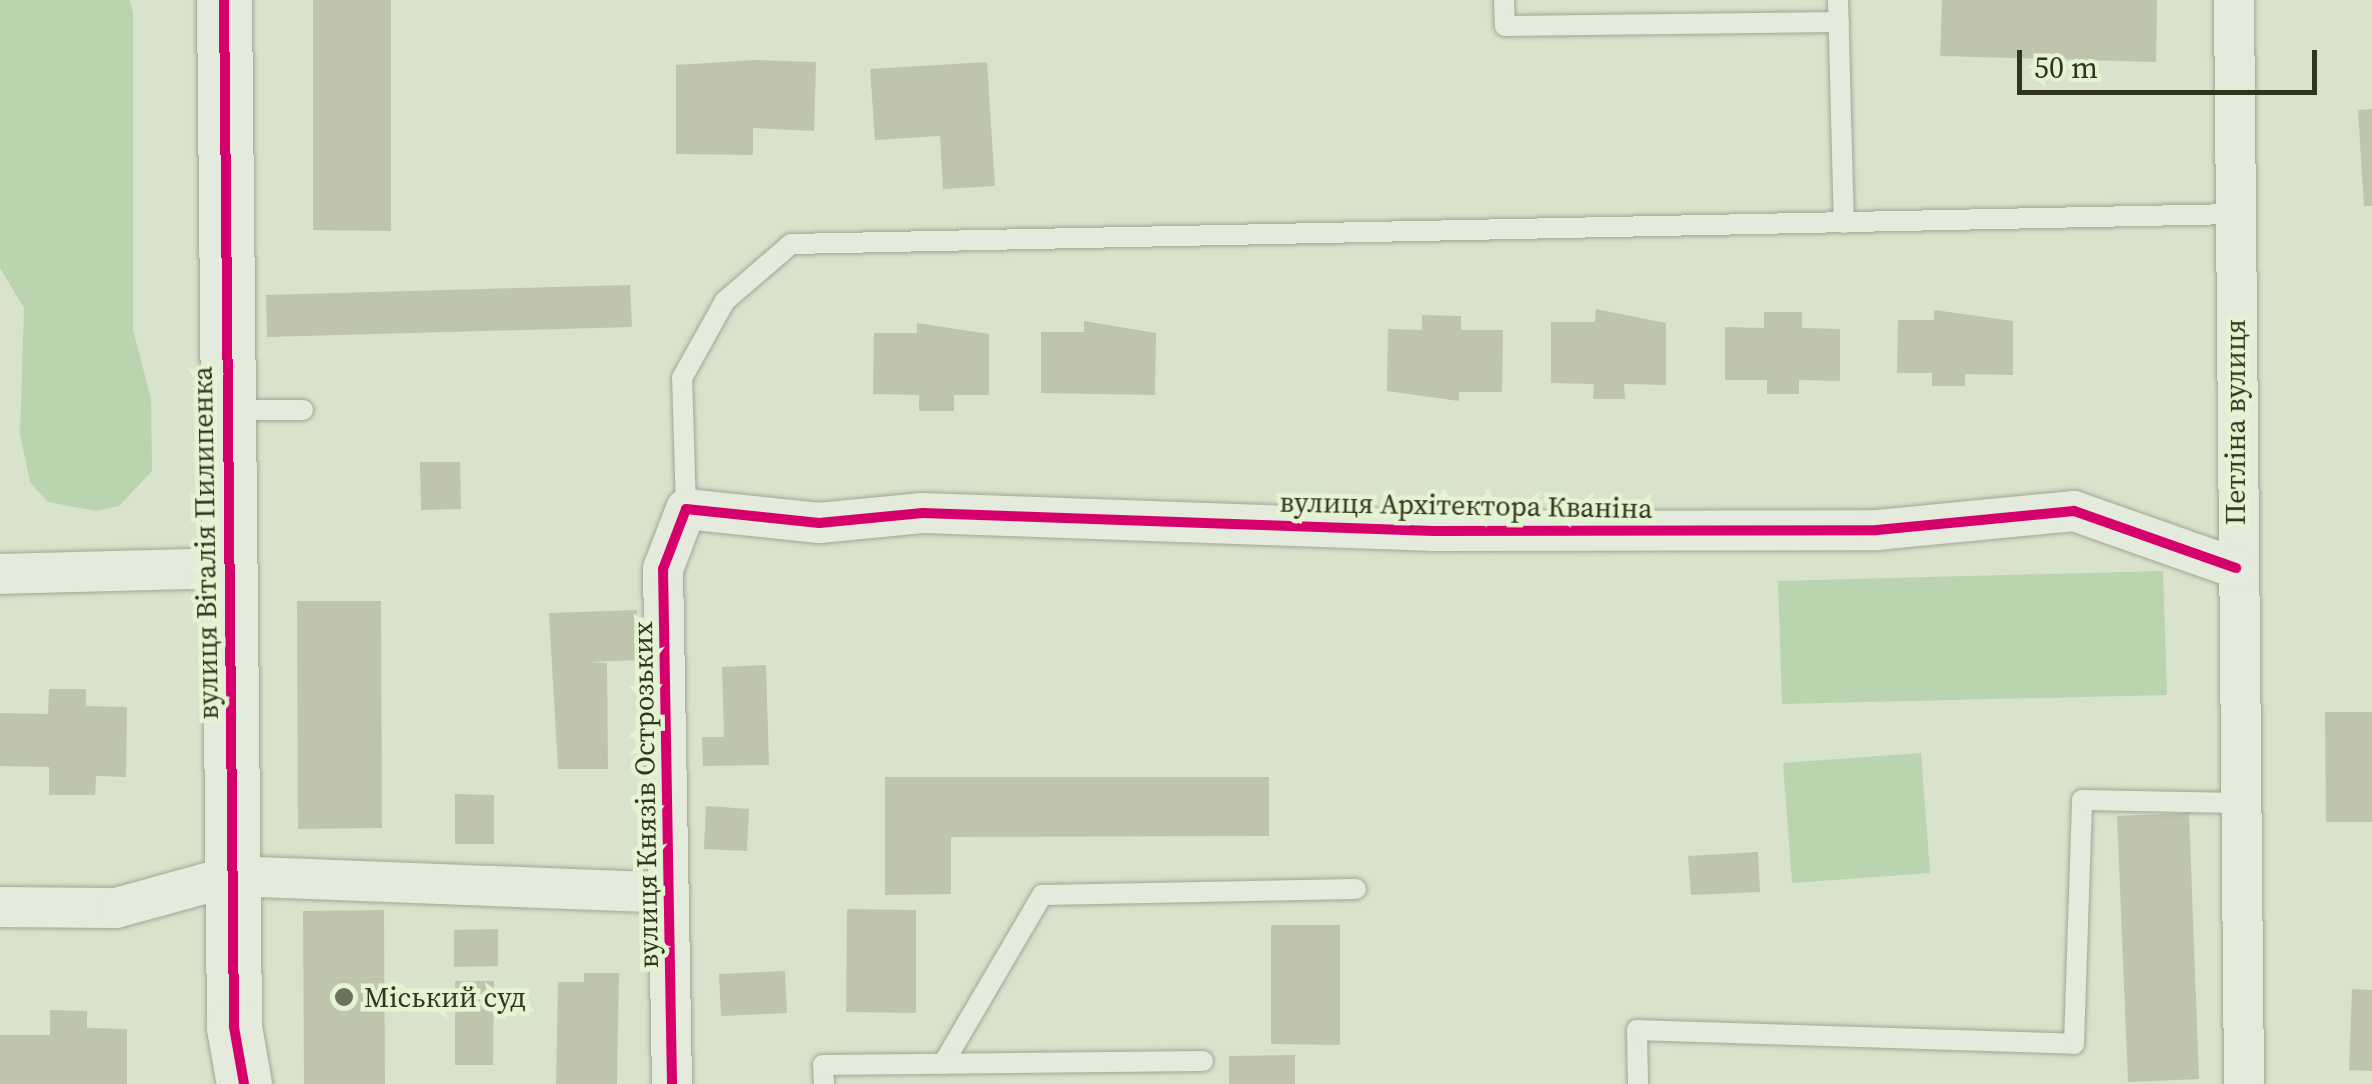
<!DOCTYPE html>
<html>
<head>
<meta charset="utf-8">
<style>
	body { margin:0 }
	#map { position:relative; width:2372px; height:1084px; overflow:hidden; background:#d9e2cb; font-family:"Source Serif 4",serif }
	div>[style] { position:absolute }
	.green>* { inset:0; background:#b9d4ae }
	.building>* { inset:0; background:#bfc5ac }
	.roads { filter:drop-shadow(0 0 2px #a0a795) drop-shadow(0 0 2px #a0a795) }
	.lane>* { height:20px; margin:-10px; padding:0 10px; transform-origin:10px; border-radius:10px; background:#e4eadc }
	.street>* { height:40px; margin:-20px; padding:0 20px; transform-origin:20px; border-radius:20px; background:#e4eadc }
	.secondary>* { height:55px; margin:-27.5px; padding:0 27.5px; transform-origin:27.5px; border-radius:27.5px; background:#e4eadc }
	.cycleway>* { height:10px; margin:-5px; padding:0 5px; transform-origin:5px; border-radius:5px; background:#d6006c }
	.dots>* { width:28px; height:28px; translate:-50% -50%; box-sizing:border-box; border:5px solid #e4f3d1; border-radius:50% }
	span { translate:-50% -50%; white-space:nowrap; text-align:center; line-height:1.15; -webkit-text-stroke:9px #e4f3d1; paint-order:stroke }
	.street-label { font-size:28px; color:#30351e }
	.poi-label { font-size:28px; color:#30351e }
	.left { translate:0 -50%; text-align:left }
	.scale { position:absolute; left:2017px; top:50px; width:300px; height:45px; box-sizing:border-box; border:5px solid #30351e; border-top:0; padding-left:12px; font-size:30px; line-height:35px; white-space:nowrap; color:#30351e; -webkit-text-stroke:8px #e4f3d1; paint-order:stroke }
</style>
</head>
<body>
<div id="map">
	<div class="green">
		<div style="clip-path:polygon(0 0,130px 0,133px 13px,133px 330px,151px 399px,152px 471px,119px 506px,96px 511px,48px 502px,30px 482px,20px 434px,24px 308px,0 268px)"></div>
		<div style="clip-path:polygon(2163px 571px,2167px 695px,1782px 704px,1778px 581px)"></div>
		<div style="clip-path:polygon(1921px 753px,1930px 873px,1792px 883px,1783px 763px)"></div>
	</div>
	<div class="building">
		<div style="clip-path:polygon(313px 0,391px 0,391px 231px,313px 230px)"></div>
		<div style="clip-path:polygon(1942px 0,2157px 0,2156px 62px,1940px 56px)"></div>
		<div style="clip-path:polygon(754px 60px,816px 62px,814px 131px,753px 128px,753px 155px,676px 154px,676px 65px)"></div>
		<div style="clip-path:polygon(987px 62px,995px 186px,943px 189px,940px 136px,875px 140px,870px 69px)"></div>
		<div style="clip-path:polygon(2372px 109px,2372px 206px,2364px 206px,2358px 110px)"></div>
		<div style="clip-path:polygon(630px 285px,632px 327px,267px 337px,266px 295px)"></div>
		<div style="clip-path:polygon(1596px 309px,1666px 323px,1666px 385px,1624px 384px,1625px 399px,1593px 399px,1594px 384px,1551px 383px,1551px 322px,1595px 322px)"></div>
		<div style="clip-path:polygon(1934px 310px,2013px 321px,2013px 375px,1965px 374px,1965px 386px,1932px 386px,1932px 373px,1897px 373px,1898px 320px,1934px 320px)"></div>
		<div style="clip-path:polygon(1764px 312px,1802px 312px,1802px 328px,1840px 329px,1840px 381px,1799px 380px,1799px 394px,1767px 394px,1767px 380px,1725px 380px,1725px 327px,1764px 328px)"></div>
		<div style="clip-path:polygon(1422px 315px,1461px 316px,1461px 330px,1503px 330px,1502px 392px,1459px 392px,1459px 401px,1387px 391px,1388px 329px,1422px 330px)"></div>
		<div style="clip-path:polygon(1084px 321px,1156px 333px,1155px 395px,1041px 393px,1041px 332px,1084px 332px)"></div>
		<div style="clip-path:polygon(917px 323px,989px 334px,989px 395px,954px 395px,954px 411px,919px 411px,919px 395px,873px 394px,874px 333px,917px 333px)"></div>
		<div style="clip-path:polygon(420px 462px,460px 462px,461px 509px,421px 510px)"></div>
		<div style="clip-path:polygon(297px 601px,381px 601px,382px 828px,298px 829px)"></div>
		<div style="clip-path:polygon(637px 610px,639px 660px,587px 662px,607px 663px,608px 769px,558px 769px,549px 613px)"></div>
		<div style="clip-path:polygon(766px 665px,769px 765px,703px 766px,702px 737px,724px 737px,722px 667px)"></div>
		<div style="clip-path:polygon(49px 689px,86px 689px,86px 706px,127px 707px,126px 777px,96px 776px,95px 795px,49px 795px,49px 767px,0 766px,0 713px,48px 714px)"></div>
		<div style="clip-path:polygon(2325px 712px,2372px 712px,2372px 822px,2326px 822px)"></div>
		<div style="clip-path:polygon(885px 777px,1269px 777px,1269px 836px,951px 837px,951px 894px,885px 895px)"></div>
		<div style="clip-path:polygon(455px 794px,494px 795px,494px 844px,455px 844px)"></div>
		<div style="clip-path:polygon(706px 806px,749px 809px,747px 851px,704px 849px)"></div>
		<div style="clip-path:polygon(2189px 813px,2199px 1079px,2128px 1082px,2117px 816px)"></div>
		<div style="clip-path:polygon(1758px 852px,1760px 892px,1691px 895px,1688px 856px)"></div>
		<div style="clip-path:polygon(847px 909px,916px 910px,916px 1013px,846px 1012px)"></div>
		<div style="clip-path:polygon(384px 910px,385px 1084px,304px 1084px,303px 911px)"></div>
		<div style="clip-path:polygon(1271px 925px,1340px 925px,1340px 1045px,1271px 1044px)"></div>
		<div style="clip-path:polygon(498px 929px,498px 966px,454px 967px,454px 930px)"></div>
		<div style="clip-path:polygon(785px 971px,787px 1013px,721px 1016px,719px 974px)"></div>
		<div style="clip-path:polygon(584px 973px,619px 973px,617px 1084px,556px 1084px,558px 982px,584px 982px)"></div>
		<div style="clip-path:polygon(455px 981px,494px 981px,493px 1065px,455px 1065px)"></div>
		<div style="clip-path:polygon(2352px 989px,2372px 990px,2372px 1071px,2349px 1070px)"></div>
		<div style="clip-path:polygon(50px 1010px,87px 1011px,87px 1028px,127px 1029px,127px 1084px,0 1084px,0 1035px,50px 1035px)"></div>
		<div style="clip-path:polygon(1295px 1055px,1295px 1084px,1229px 1084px,1229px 1056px)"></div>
	</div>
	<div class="roads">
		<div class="lane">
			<div style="left:1504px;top:0;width:26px;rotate:88deg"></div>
			<div style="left:1505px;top:26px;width:334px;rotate:-0.7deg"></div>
			<div style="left:1838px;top:0;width:223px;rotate:88.5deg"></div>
			<div style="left:228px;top:410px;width:75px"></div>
			<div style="left:686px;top:509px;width:131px;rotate:-91.7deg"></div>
			<div style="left:682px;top:378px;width:88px;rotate:-60.8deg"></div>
			<div style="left:725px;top:301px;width:87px;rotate:-40.8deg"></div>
			<div style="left:791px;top:244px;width:1444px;rotate:-1.19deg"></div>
			<div style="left:943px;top:1064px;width:196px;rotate:-59.6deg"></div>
			<div style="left:1042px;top:895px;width:314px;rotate:-1.1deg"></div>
			<div style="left:824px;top:1084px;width:19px;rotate:-93deg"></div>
			<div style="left:823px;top:1065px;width:380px;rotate:-0.6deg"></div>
			<div style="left:1638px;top:1084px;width:54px;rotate:-91.1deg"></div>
			<div style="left:1637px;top:1030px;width:437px;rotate:1.8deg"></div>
			<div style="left:2074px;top:1044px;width:244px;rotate:-88.1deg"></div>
			<div style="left:2082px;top:800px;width:157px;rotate:1.1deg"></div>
		</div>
		<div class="street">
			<div style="left:2234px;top:0;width:1084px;rotate:89.47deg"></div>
			<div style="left:0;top:574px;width:228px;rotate:-1.5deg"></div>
			<div style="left:0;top:907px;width:116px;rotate:0.5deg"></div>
			<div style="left:116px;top:908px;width:120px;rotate:-15.4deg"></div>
			<div style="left:232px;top:876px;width:437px;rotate:2.2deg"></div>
			<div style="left:672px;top:1084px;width:515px;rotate:-91deg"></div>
			<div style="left:663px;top:569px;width:64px;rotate:-69deg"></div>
			<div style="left:686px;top:509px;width:134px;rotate:6deg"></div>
			<div style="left:819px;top:523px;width:104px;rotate:-5.5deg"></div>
			<div style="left:923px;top:513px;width:511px;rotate:2.02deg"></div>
			<div style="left:1434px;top:531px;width:443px;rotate:-0.1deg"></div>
			<div style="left:1877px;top:530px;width:198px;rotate:-5.5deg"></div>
			<div style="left:2074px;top:511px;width:172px;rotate:19.4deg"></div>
		</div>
		<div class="secondary">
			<div style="left:224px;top:0;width:1027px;rotate:89.44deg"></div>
			<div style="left:234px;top:1027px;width:58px;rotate:80deg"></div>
		</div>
	</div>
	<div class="cycleway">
		<div style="left:224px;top:0;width:1027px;rotate:89.44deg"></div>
		<div style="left:234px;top:1027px;width:58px;rotate:80deg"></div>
		<div style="left:672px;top:1084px;width:515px;rotate:-91deg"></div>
		<div style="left:663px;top:569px;width:64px;rotate:-69deg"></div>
		<div style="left:686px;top:509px;width:134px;rotate:6deg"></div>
		<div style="left:819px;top:523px;width:104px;rotate:-5.5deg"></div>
		<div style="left:923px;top:513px;width:511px;rotate:2.02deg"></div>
		<div style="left:1434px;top:531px;width:443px;rotate:-0.1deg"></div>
		<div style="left:1877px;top:530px;width:198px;rotate:-5.5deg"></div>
		<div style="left:2074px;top:511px;width:172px;rotate:19.4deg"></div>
	</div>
	<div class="dots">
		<div style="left:344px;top:997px;background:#6b725b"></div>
	</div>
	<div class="street-label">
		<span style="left:2235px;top:422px;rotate:-90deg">Петліна вулиця</span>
		<span style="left:1466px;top:505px;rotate:1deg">вулиця Архітектора Кваніна</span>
		<span style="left:205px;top:543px;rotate:-91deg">вулиця Віталія Пилипенка</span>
		<span style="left:645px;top:795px;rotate:-91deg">вулиця Князів Острозьких</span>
	</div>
	<div class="poi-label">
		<span class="left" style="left:364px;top:997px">Міський суд</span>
	</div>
	<div class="scale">50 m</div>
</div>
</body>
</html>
